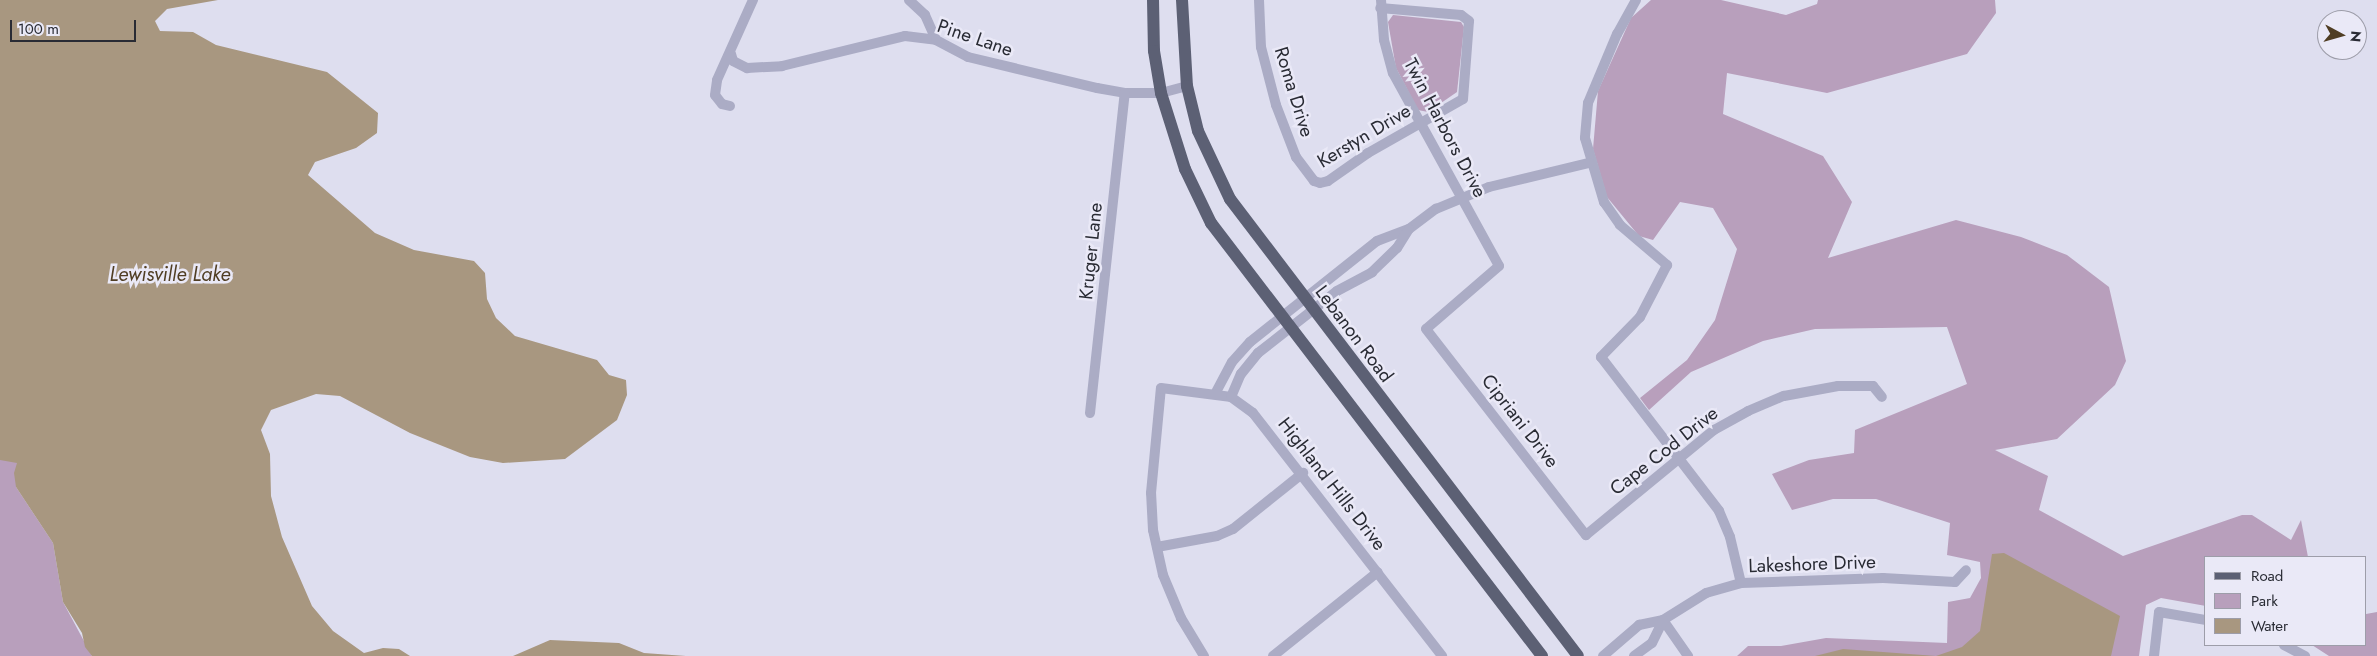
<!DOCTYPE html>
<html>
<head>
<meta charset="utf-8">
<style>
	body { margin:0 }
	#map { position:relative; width:2377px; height:656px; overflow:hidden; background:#dedeef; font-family:Jost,sans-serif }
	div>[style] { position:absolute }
	.green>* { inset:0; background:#b89fbc }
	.water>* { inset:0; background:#a89780 }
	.minor>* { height:10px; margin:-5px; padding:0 5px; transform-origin:5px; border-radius:5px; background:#abacc5 }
	.major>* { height:12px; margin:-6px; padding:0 6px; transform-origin:6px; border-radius:6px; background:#5c6074 }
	span { translate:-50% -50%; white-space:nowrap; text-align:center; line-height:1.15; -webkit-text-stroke:5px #eae9f7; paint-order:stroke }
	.street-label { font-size:19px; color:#292b34 }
	.water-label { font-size:20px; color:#503e24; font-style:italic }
	.legend { position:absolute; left:2204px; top:556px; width:162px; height:90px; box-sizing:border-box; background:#eae9f7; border:1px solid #9d9da9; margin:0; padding:6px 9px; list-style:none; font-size:15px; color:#292b34 }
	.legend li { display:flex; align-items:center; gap:10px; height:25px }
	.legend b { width:25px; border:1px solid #9d9da9 }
	.north { position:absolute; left:2317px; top:10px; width:50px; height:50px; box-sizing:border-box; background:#eae9f7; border:1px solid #9d9da9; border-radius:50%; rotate:96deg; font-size:14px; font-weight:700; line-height:20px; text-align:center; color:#292b34 }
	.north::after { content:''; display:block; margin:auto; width:18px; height:22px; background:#503e24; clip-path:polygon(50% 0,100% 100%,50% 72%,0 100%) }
	.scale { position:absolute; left:10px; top:20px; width:126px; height:22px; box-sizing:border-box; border:2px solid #292b34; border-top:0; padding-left:6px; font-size:15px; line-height:18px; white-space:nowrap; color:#292b34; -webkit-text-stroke:4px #eae9f7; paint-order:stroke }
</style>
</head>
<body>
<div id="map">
	<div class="green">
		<div style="clip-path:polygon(1651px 0,1721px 0,1786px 15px,1817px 4px,1818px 0,1995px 0,1996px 13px,1967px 54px,1827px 93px,1727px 73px,1723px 114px,1823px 156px,1852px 202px,1828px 258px,1956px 220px,2021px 237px,2067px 255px,2109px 287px,2126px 361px,2115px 385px,2057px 439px,1995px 450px,2048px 476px,2039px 510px,2123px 556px,2242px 515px,2252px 515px,2291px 540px,2301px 520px,2308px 557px,2206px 557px,2206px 606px,2161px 598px,2146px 605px,2139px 656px,1737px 656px,1748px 646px,1781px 646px,1826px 638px,1947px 643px,1948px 602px,1970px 598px,1981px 578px,1980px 562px,1947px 555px,1950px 523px,1876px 499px,1833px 499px,1792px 510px,1772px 474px,1809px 460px,1854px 453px,1855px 430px,1967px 384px,1947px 327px,1815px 329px,1763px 341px,1691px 372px,1649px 410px,1640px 398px,1687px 360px,1715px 320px,1737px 249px,1713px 208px,1680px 202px,1653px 240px,1639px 236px,1607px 197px,1593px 149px,1598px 91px,1631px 18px)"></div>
		<div style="clip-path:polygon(1393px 15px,1461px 22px,1464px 27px,1457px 92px,1428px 112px,1418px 110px,1396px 68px,1388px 22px)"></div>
		<div style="clip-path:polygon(12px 459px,18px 463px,16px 487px,53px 543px,63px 602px,92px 656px,0 656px,0 460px)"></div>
		<div style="clip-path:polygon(2377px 612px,2377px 656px,2329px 656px,2312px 645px,2366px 645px,2366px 614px)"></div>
	</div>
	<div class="water">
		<div style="clip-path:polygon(0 0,218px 0,167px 9px,155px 21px,160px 31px,193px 32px,216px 45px,327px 72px,378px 113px,377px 133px,356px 148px,315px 162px,308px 175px,375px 233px,414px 250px,474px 261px,485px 273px,487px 299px,496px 318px,515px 336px,597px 360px,609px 375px,626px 380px,627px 395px,617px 420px,565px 459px,503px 463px,470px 457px,410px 433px,340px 396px,316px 394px,271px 410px,261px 430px,270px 454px,271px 496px,282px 537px,312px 606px,333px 631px,364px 653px,383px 648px,399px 649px,410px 656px,92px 656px,85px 647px,82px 633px,63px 602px,53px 543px,16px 487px,14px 473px,17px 463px,0 460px)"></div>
		<div style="clip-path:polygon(2004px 553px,2120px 616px,2111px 656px,1815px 656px,1843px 649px,1936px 656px,1962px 647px,1980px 631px,1992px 554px)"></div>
		<div style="clip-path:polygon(550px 640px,619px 643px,644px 653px,686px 656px,513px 656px)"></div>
	</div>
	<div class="minor">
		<div style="left:909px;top:0;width:22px;rotate:43deg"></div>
		<div style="left:925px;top:15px;width:27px;rotate:66deg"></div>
		<div style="left:1259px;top:0;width:47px;rotate:87.6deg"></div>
		<div style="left:1261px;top:47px;width:60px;rotate:75.5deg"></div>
		<div style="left:1276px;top:105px;width:56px;rotate:69deg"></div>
		<div style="left:1296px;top:157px;width:30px;rotate:53deg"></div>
		<div style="left:1314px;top:181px;width:6px;rotate:18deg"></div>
		<div style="left:1320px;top:183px;width:8px;rotate:-14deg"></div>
		<div style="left:1328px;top:181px;width:49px;rotate:-35deg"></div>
		<div style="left:1368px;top:153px;width:109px;rotate:-29.6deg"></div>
		<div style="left:1463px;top:99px;width:78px;rotate:-85.6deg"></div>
		<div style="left:1469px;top:21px;width:10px;rotate:-143deg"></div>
		<div style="left:1461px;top:15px;width:81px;rotate:-175.1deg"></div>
		<div style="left:1381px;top:0;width:40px;rotate:85.7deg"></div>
		<div style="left:1384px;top:40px;width:34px;rotate:75deg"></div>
		<div style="left:1393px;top:73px;width:220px;rotate:61.2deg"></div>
		<div style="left:1499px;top:266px;width:96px;rotate:139.2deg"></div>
		<div style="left:1426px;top:329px;width:261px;rotate:52.2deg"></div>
		<div style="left:1586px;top:535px;width:166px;rotate:-39.4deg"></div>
		<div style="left:1714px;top:430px;width:39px;rotate:-29deg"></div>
		<div style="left:1748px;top:411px;width:39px;rotate:-23deg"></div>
		<div style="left:1784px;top:396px;width:55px;rotate:-10.5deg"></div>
		<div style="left:1838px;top:386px;width:35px"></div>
		<div style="left:1873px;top:386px;width:14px;rotate:51deg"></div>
		<div style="left:1636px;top:0;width:39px;rotate:119deg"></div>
		<div style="left:1617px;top:34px;width:75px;rotate:112.8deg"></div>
		<div style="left:1588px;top:103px;width:35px;rotate:95deg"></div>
		<div style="left:1585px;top:138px;width:67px;rotate:73.5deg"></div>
		<div style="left:1604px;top:202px;width:28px;rotate:55deg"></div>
		<div style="left:1620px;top:225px;width:62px;rotate:40.4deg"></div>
		<div style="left:1667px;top:265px;width:59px;rotate:117.4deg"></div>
		<div style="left:1640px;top:317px;width:56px;rotate:134.3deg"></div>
		<div style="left:1601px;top:357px;width:194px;rotate:52.5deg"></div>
		<div style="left:1719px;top:511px;width:28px;rotate:67deg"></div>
		<div style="left:1730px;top:537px;width:47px;rotate:76.6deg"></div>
		<div style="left:731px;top:54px;width:7px;rotate:74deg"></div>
		<div style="left:733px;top:61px;width:16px;rotate:27deg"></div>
		<div style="left:747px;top:68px;width:35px;rotate:-3deg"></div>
		<div style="left:782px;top:66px;width:127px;rotate:-13.7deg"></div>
		<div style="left:905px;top:36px;width:31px;rotate:7deg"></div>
		<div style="left:936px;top:40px;width:36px;rotate:28deg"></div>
		<div style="left:968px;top:57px;width:133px;rotate:13.5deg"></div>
		<div style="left:1097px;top:88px;width:28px;rotate:10deg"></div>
		<div style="left:1125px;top:93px;width:36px"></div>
		<div style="left:1161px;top:93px;width:27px;rotate:-15deg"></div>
		<div style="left:730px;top:106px;width:8px;rotate:-166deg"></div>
		<div style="left:722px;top:104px;width:11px;rotate:-128deg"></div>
		<div style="left:715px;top:95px;width:15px;rotate:-82deg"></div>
		<div style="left:717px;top:80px;width:88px;rotate:-65.8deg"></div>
		<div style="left:1215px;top:394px;width:36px;rotate:-62deg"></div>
		<div style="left:1232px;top:362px;width:27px;rotate:-48deg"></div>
		<div style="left:1250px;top:342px;width:162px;rotate:-38.5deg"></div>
		<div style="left:1377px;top:241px;width:34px;rotate:-21deg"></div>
		<div style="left:1409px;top:229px;width:34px;rotate:-37deg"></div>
		<div style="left:1436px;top:209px;width:57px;rotate:-22.5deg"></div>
		<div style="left:1489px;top:187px;width:103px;rotate:-13.5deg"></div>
		<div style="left:1231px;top:397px;width:25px;rotate:-67deg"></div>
		<div style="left:1241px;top:374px;width:27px;rotate:-51deg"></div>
		<div style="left:1258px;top:353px;width:100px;rotate:-38.1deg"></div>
		<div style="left:1337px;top:291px;width:40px;rotate:-28deg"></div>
		<div style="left:1372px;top:272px;width:35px;rotate:-44deg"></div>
		<div style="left:1397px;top:248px;width:22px;rotate:-58deg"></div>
		<div style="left:1090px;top:413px;width:322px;rotate:-83.8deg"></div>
		<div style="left:1157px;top:547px;width:61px;rotate:-10.4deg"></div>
		<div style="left:1217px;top:536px;width:17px;rotate:-24deg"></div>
		<div style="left:1233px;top:529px;width:90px;rotate:-38.7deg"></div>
		<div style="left:1663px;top:620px;width:44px;rotate:55.2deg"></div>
		<div style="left:2284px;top:645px;width:24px;rotate:28deg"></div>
		<div style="left:1204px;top:656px;width:44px;rotate:-121.2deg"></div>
		<div style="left:1181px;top:618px;width:47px;rotate:-112.7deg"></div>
		<div style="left:1163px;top:575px;width:46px;rotate:-102.5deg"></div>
		<div style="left:1153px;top:530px;width:37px;rotate:-93deg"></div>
		<div style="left:1151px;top:493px;width:105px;rotate:-84.6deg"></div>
		<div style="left:1161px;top:388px;width:71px;rotate:7.3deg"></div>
		<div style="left:1231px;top:397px;width:27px;rotate:36deg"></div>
		<div style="left:1253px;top:413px;width:308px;rotate:52.1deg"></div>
		<div style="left:1273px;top:656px;width:134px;rotate:-38.7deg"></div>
		<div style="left:1603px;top:656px;width:48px;rotate:-40.7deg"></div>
		<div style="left:1639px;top:625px;width:25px;rotate:-12deg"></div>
		<div style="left:1663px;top:620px;width:51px;rotate:-32.1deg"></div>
		<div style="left:1706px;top:593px;width:36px;rotate:-16deg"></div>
		<div style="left:1741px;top:583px;width:142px;rotate:-2deg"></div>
		<div style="left:1883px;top:578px;width:72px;rotate:3.2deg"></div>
		<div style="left:1955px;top:582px;width:16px;rotate:-47deg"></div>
		<div style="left:1634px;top:656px;width:22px;rotate:-36deg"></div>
		<div style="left:1652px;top:643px;width:25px;rotate:-64deg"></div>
		<div style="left:2154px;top:656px;width:44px;rotate:-83.5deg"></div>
		<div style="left:2159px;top:612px;width:48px;rotate:9.7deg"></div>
	</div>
	<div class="major">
		<div style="left:1153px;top:0;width:51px;rotate:88.9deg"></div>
		<div style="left:1154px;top:51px;width:43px;rotate:80.5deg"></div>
		<div style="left:1161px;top:93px;width:80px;rotate:72.5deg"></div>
		<div style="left:1185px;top:169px;width:60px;rotate:64.3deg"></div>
		<div style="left:1211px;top:223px;width:545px;rotate:52.6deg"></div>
		<div style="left:1182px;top:0;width:86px;rotate:86.7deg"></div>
		<div style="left:1187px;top:86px;width:46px;rotate:76.3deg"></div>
		<div style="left:1198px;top:131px;width:75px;rotate:64.8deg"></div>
		<div style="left:1230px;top:199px;width:574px;rotate:52.71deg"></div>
	</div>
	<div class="street-label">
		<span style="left:975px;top:38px;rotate:19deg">Pine Lane</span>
		<span style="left:1294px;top:92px;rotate:73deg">Roma Drive</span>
		<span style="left:1445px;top:128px;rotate:62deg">Twin Harbors Drive</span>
		<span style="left:1364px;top:136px;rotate:-31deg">Kerstyn Drive</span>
		<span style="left:1091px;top:251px;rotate:-84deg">Kruger Lane</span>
		<span style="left:1354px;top:334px;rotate:53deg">Lebanon Road</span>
		<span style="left:1520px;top:421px;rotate:52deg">Cipriani Drive</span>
		<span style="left:1664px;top:451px;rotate:-38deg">Cape Cod Drive</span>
		<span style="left:1332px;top:484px;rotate:52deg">Highland Hills Drive</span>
		<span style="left:1812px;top:564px;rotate:-2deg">Lakeshore Drive</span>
	</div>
	<div class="water-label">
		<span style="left:170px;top:274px">Lewisville Lake</span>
	</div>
	<ul class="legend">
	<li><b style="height:6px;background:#5c6074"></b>Road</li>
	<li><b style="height:14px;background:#b89fbc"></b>Park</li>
	<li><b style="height:14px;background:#a89780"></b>Water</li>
	</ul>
	<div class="north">N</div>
	<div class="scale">100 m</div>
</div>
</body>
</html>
